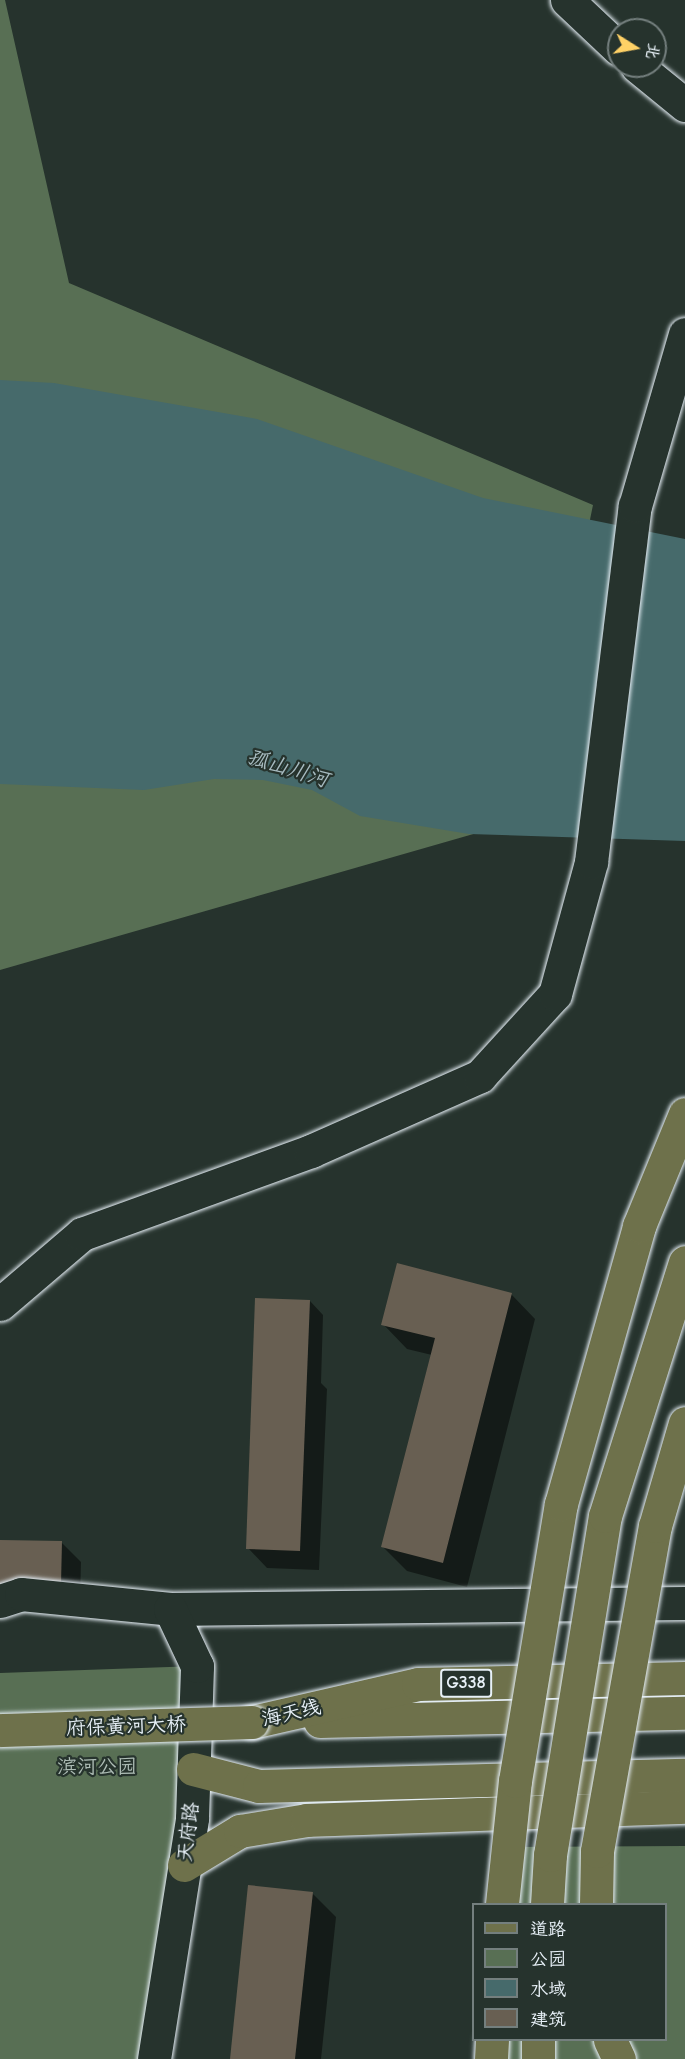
<!DOCTYPE html>
<html>
<head>
<meta charset="utf-8">
<style>
	body { margin:0 }
	#map { position:relative; width:685px; height:2059px; overflow:hidden; background:#26332d; font-family:"Comic Neue","LXGW WenKai TC",sans-serif }
	div>[style] { position:absolute }
	.green>* { inset:0; background:#586f54 }
	.water>* { inset:0; background:#466a6b }
	.shadow>* { inset:0; background:#0007 }
	.building>* { inset:0; background:#685f52 }
	.roads { filter:drop-shadow(0 0 2px #e8f1f8) drop-shadow(0 0 2px #e8f1f8) }
	.secondary>* { height:33px; margin:-16.5px; padding:0 16.5px; transform-origin:16.5px; border-radius:16.5px; background:#26332d }
	.primary>* { height:33px; margin:-16.5px; padding:0 16.5px; transform-origin:16.5px; border-radius:16.5px; background:#6e714b }
	.highway>* { height:33px; margin:-16.5px; padding:0 16.5px; transform-origin:16.5px; border-radius:16.5px; background:#6e714b }
	.bridges { filter:drop-shadow(0 0 2px #e8f1f8) drop-shadow(0 0 2px #e8f1f8) }
	.primary-bridge>* { height:33px; margin:-16.5px; padding:0 16.5px; transform-origin:16.5px; border-radius:16.5px; background:#6e714b }
	.highway-bridge>* { height:33px; margin:-16.5px; padding:0 16.5px; transform-origin:16.5px; border-radius:16.5px; background:#6e714b }
	span { translate:-50% -50%; white-space:nowrap; text-align:center; line-height:1.15; -webkit-text-stroke:4.5px #26332d; paint-order:stroke }
	.shield-label span { padding:2px 4px; background:#26332d; border:2px solid; border-radius:4px; -webkit-text-stroke-width:0 }
	.shield-label { font-size:18px; color:#e8f1f8; font-weight:700 }
	.street-label { font-size:20px; color:#e8f1f8 }
	.park-label { font-size:20px; color:#aebdb6 }
	.water-label { font-size:21px; color:#a7bbc0; font-style:italic }
	.legend { position:absolute; left:472px; top:1903px; width:195px; height:138px; box-sizing:border-box; background:#26332d; border:2px solid #747f7e; margin:0; padding:8px 10px; list-style:none; font-size:18px; color:#e8f1f8 }
	.legend li { display:flex; align-items:center; gap:12px; height:30px }
	.legend b { width:30px; border:2px solid #747f7e }
	.north { position:absolute; left:607px; top:18px; width:60px; height:60px; box-sizing:border-box; background:#26332d; border:2px solid #747f7e; border-radius:50%; rotate:101deg; font-size:16px; font-weight:700; line-height:24px; text-align:center; color:#e8f1f8 }
	.north::after { content:''; display:block; margin:auto; width:21px; height:27px; background:#ffd166; clip-path:polygon(50% 0,100% 100%,50% 72%,0 100%) }
</style>
</head>
<body>
<div id="map">
	<div class="green">
		<div style="clip-path:polygon(0 0,5px 0,69px 283px,593px 505px,529px 818px,0 970px)"></div>
		<div style="clip-path:polygon(197px 1666px,154px 2059px,0 2059px,0 1673px)"></div>
		<div style="clip-path:polygon(685px 1846px,685px 2059px,490px 2059px,492px 2040px,666px 2040px,666px 1904px,503px 1904px,508px 1847px)"></div>
	</div>
	<div class="water">
		<div style="clip-path:polygon(0 380px,54px 383px,257px 419px,483px 498px,685px 539px,685px 841px,469px 834px,360px 816px,312px 790px,263px 780px,214px 779px,144px 790px,0 784px)"></div>
	</div>
	<div class="shadow">
		<div style="clip-path:polygon(511px 1294px,535px 1319px,467px 1587px,407px 1571px,383px 1547px,432px 1355px,407px 1349px,383px 1324px)"></div>
		<div style="clip-path:polygon(310px 1301px,323px 1315px,321px 1383px,327px 1389px,319px 1570px,267px 1568px,248px 1548px)"></div>
		<div style="clip-path:polygon(0 1542px,61px 1542px,81px 1562px,80px 1603px)"></div>
		<div style="clip-path:polygon(312px 1893px,336px 1917px,321px 2059px,232px 2059px)"></div>
	</div>
	<div class="building">
		<div style="clip-path:polygon(397px 1263px,512px 1293px,443px 1563px,381px 1547px,435px 1338px,381px 1325px)"></div>
		<div style="clip-path:polygon(255px 1298px,310px 1300px,300px 1551px,246px 1549px)"></div>
		<div style="clip-path:polygon(0 1540px,62px 1541px,61px 1584px,0 1584px)"></div>
		<div style="clip-path:polygon(248px 1885px,313px 1892px,295px 2059px,230px 2059px)"></div>
	</div>
	<div class="roads">
		<div class="secondary">
			<div style="left:567px;top:0;width:71px;rotate:43.3deg"></div>
			<div style="left:637px;top:66px;width:62px;rotate:39.1deg"></div>
			<div style="left:0;top:1304px;width:108px;rotate:-40.5deg"></div>
			<div style="left:82px;top:1234px;width:244px;rotate:-19.9deg"></div>
			<div style="left:311px;top:1151px;width:185px;rotate:-23.9deg"></div>
			<div style="left:480px;top:1076px;width:111px;rotate:-47.6deg"></div>
			<div style="left:555px;top:994px;width:137px;rotate:-74.7deg"></div>
			<div style="left:591px;top:862px;width:359px;rotate:-83deg"></div>
			<div style="left:635px;top:506px;width:179px;rotate:-73.8deg"></div>
			<div style="left:0;top:1601px;width:22px;rotate:-18deg"></div>
			<div style="left:21px;top:1594px;width:150px;rotate:5.7deg"></div>
			<div style="left:170px;top:1609px;width:515px;rotate:-0.67deg"></div>
			<div style="left:154px;top:2059px;width:244px;rotate:-81deg"></div>
			<div style="left:192px;top:1818px;width:152px;rotate:-88.1deg"></div>
			<div style="left:197px;top:1666px;width:63px;rotate:-115.3deg"></div>
		</div>
		<div class="primary">
			<div style="left:193px;top:1769px;width:68px;rotate:14.4deg"></div>
			<div style="left:259px;top:1786px;width:426px;rotate:-1.5deg"></div>
			<div style="left:184px;top:1865px;width:66px;rotate:-31.3deg"></div>
			<div style="left:240px;top:1831px;width:68px;rotate:-9.3deg"></div>
			<div style="left:307px;top:1820px;width:378px;rotate:-2deg"></div>
			<div style="left:610px;top:2040px;width:21px;rotate:65deg"></div>
			<div style="left:491px;top:2059px;width:19px;rotate:-87deg"></div>
			<div style="left:538px;top:2059px;width:19px;rotate:-90deg"></div>
		</div>
		<div class="highway">
			<div style="left:320px;top:1721px;width:365px;rotate:-1.3deg"></div>
			<div style="left:252px;top:1722px;width:170px;rotate:-12.9deg"></div>
			<div style="left:418px;top:1684px;width:267px;rotate:-1.3deg"></div>
		</div>
	</div>
	<div class="bridges">
		<div class="primary-bridge">
			<div style="left:502px;top:1904px;width:124px;rotate:-84deg"></div>
			<div style="left:515px;top:1781px;width:281px;rotate:-80.6deg"></div>
			<div style="left:561px;top:1504px;width:289px;rotate:-74.3deg"></div>
			<div style="left:639px;top:1226px;width:121px;rotate:-67.7deg"></div>
			<div style="left:547px;top:1904px;width:49px;rotate:-86.5deg"></div>
			<div style="left:550px;top:1855px;width:343px;rotate:-80.8deg"></div>
			<div style="left:605px;top:1516px;width:266px;rotate:-72.5deg"></div>
			<div style="left:596px;top:1904px;width:53px;rotate:-88.9deg"></div>
			<div style="left:597px;top:1851px;width:330px;rotate:-79.9deg"></div>
			<div style="left:655px;top:1526px;width:107px;rotate:-73.8deg"></div>
		</div>
		<div class="highway-bridge">
			<div style="left:0;top:1730px;width:252px;rotate:-1.8deg"></div>
		</div>
	</div>
	<div class="shield-label">
		<span style="left:466px;top:1683px">G338</span>
	</div>
	<div class="street-label">
		<span style="left:291px;top:1713px;rotate:-13deg">海天线</span>
		<span style="left:126px;top:1726px;rotate:-2deg">府保黄河大桥</span>
		<span style="left:188px;top:1832px;rotate:-83deg">天府路</span>
	</div>
	<div class="park-label">
		<span style="left:97px;top:1766px">滨河公园</span>
	</div>
	<div class="water-label">
		<span style="left:288px;top:768px;rotate:17deg">孤山川河</span>
	</div>
	<ul class="legend">
	<li><b style="height:8px;background:#6e714b"></b>道路</li>
	<li><b style="height:16px;background:#586f54"></b>公园</li>
	<li><b style="height:16px;background:#466a6b"></b>水域</li>
	<li><b style="height:16px;background:#685f52"></b>建筑</li>
	</ul>
	<div class="north">北</div>
</div>
</body>
</html>
